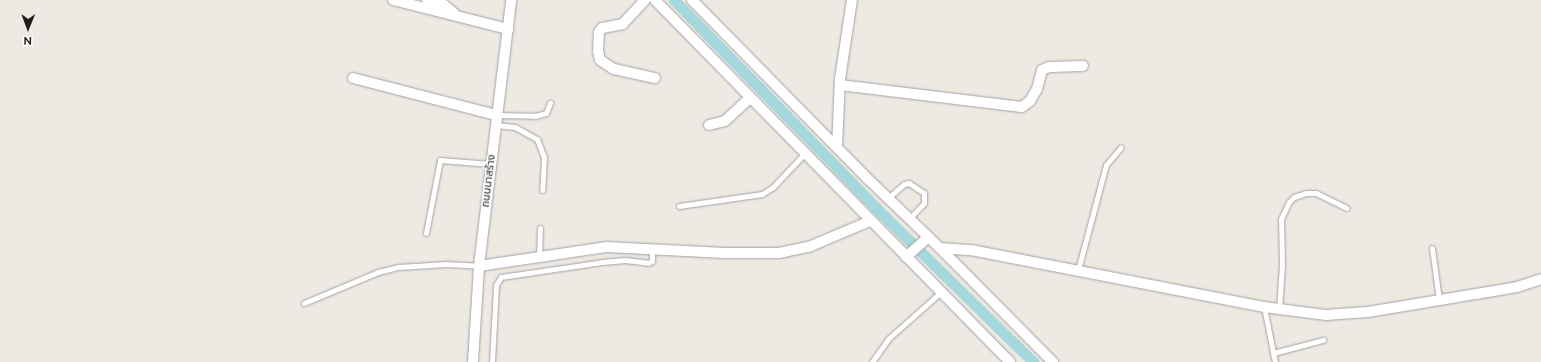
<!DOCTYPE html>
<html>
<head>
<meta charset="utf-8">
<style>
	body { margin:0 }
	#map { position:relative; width:1541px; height:362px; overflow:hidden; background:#efe9e4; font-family:Raleway,"Noto Sans Thai",sans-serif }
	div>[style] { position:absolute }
	.canal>* { height:11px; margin:-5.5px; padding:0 5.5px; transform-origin:5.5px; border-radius:5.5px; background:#a5d8dc }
	.roads { filter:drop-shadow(0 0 1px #a2a2a2) drop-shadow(0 0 1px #a2a2a2) }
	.lane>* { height:5px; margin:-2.5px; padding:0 2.5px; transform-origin:2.5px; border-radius:2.5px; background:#fff }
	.street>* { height:10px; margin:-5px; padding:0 5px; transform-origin:5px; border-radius:5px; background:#fff }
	span { translate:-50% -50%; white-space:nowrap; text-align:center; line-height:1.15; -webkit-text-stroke:3px #fff; paint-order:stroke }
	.street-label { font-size:11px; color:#1e1e1e }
	.north { position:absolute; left:8px; top:8px; width:40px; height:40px; -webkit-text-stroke:3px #fff; paint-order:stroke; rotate:181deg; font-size:11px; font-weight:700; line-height:16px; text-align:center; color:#1e1e1e }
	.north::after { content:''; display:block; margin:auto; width:14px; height:18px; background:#1e1e1e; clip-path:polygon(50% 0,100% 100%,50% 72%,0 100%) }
</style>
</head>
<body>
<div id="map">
	<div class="canal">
		<div style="left:674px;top:0;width:291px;rotate:45.8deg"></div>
		<div style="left:877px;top:209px;width:219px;rotate:44.4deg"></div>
	</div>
	<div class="roads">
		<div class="lane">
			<div style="left:496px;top:115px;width:39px;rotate:1deg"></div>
			<div style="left:535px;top:116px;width:11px;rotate:-15deg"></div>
			<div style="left:546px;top:113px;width:11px;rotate:-68deg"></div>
			<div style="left:495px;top:125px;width:20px;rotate:6deg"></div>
			<div style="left:515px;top:127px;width:25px;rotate:29deg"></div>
			<div style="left:537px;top:139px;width:19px;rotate:69deg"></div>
			<div style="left:544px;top:157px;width:33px;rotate:93deg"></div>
			<div style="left:888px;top:198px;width:21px;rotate:-41deg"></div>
			<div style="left:904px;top:184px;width:5px;rotate:-11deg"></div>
			<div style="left:909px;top:183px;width:18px;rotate:34deg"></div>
			<div style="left:924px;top:193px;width:10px;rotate:90deg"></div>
			<div style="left:924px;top:203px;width:22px;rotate:133deg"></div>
			<div style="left:679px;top:206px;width:84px;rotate:-8.2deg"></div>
			<div style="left:762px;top:194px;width:13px;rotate:-32deg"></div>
			<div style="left:773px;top:187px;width:47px;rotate:-46.7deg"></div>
			<div style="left:426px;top:233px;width:74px;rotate:-79.1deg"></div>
			<div style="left:440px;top:160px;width:51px;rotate:4.5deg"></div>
			<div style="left:1432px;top:248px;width:52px;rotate:82.3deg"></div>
			<div style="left:539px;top:256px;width:28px;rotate:-88deg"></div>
			<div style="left:1078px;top:270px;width:109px;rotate:-75.1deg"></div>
			<div style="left:1106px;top:165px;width:23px;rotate:-50deg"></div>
			<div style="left:304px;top:303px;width:80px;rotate:-22.7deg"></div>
			<div style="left:378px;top:272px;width:21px;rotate:-14deg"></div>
			<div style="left:398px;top:267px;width:48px;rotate:-3.6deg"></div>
			<div style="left:446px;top:264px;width:33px;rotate:3deg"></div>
			<div style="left:1264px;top:307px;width:56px;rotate:78.7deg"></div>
			<div style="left:1279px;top:310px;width:45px;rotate:-86.2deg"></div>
			<div style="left:1282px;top:265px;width:46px;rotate:-91.2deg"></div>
			<div style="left:1281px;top:219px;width:19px;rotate:-65deg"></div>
			<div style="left:1289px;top:202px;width:7px;rotate:-45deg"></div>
			<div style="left:1294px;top:197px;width:13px;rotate:-18deg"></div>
			<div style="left:1306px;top:193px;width:10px"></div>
			<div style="left:1316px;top:193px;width:34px;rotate:26deg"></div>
			<div style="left:1273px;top:353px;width:52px;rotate:-14.6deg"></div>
			<div style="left:492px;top:362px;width:77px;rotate:-87deg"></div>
			<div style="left:496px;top:285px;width:9px;rotate:-58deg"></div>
			<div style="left:501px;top:277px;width:102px;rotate:-8.4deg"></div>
			<div style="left:602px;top:262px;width:23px;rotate:-5deg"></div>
			<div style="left:625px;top:260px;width:23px;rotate:7deg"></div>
			<div style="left:648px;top:263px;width:4px;rotate:-27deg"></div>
			<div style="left:652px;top:261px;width:12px;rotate:-90deg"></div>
			<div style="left:872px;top:362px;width:28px;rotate:-55deg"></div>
			<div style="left:888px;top:339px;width:71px;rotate:-41.6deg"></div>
		</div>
		<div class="street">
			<div style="left:393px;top:0;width:119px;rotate:14.2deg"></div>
			<div style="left:427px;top:0;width:18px;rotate:16deg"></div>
			<div style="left:444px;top:5px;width:14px;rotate:39deg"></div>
			<div style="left:645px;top:0;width:33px;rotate:133deg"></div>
			<div style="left:623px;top:24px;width:21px;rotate:169deg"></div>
			<div style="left:602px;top:28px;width:5px;rotate:127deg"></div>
			<div style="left:599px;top:32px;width:19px;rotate:93deg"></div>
			<div style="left:598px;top:51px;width:9px;rotate:77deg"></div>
			<div style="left:600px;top:60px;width:17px;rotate:33deg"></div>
			<div style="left:614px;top:69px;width:42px;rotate:12.4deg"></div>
			<div style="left:655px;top:0;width:507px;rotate:45.56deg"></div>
			<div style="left:692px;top:0;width:252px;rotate:45.5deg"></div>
			<div style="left:869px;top:180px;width:98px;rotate:43.8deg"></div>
			<div style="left:940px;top:248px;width:31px;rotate:4deg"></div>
			<div style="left:971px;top:250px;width:298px;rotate:11deg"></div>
			<div style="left:1264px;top:307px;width:63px;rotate:7.4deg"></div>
			<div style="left:1326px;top:315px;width:42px;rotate:-4.1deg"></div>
			<div style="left:1368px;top:312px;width:151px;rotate:-9.5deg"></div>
			<div style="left:1517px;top:287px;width:25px;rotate:-18deg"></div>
			<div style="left:353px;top:78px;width:148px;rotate:14.5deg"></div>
			<div style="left:840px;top:85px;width:183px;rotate:6.9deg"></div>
			<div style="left:1022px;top:107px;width:10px;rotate:-37deg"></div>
			<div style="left:1030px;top:101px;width:14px;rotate:-60deg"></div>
			<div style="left:1037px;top:89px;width:20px;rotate:-75deg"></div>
			<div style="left:1042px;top:70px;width:8px;rotate:-23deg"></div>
			<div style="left:1049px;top:67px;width:34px;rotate:-2deg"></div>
			<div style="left:709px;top:125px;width:16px;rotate:-14deg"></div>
			<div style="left:725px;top:121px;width:34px;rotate:-43deg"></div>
			<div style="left:837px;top:147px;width:68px;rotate:-87.5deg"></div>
			<div style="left:840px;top:79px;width:80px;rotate:-81.4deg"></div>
			<div style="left:940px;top:248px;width:161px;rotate:45.3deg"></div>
			<div style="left:906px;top:257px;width:30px;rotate:-42deg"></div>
			<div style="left:479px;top:266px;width:128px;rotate:-8.5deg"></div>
			<div style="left:606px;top:247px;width:119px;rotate:2.9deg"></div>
			<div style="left:725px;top:253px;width:54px"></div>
			<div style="left:779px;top:253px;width:33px;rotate:-12deg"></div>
			<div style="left:811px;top:246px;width:64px;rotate:-23deg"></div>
			<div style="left:473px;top:362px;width:96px;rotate:-86.4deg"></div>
			<div style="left:479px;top:266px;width:268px;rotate:-83.1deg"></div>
		</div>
	</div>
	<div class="street-label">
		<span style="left:489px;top:181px;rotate:-83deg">ถนนนาสร้าง</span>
	</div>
	<div class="north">N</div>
</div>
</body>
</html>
